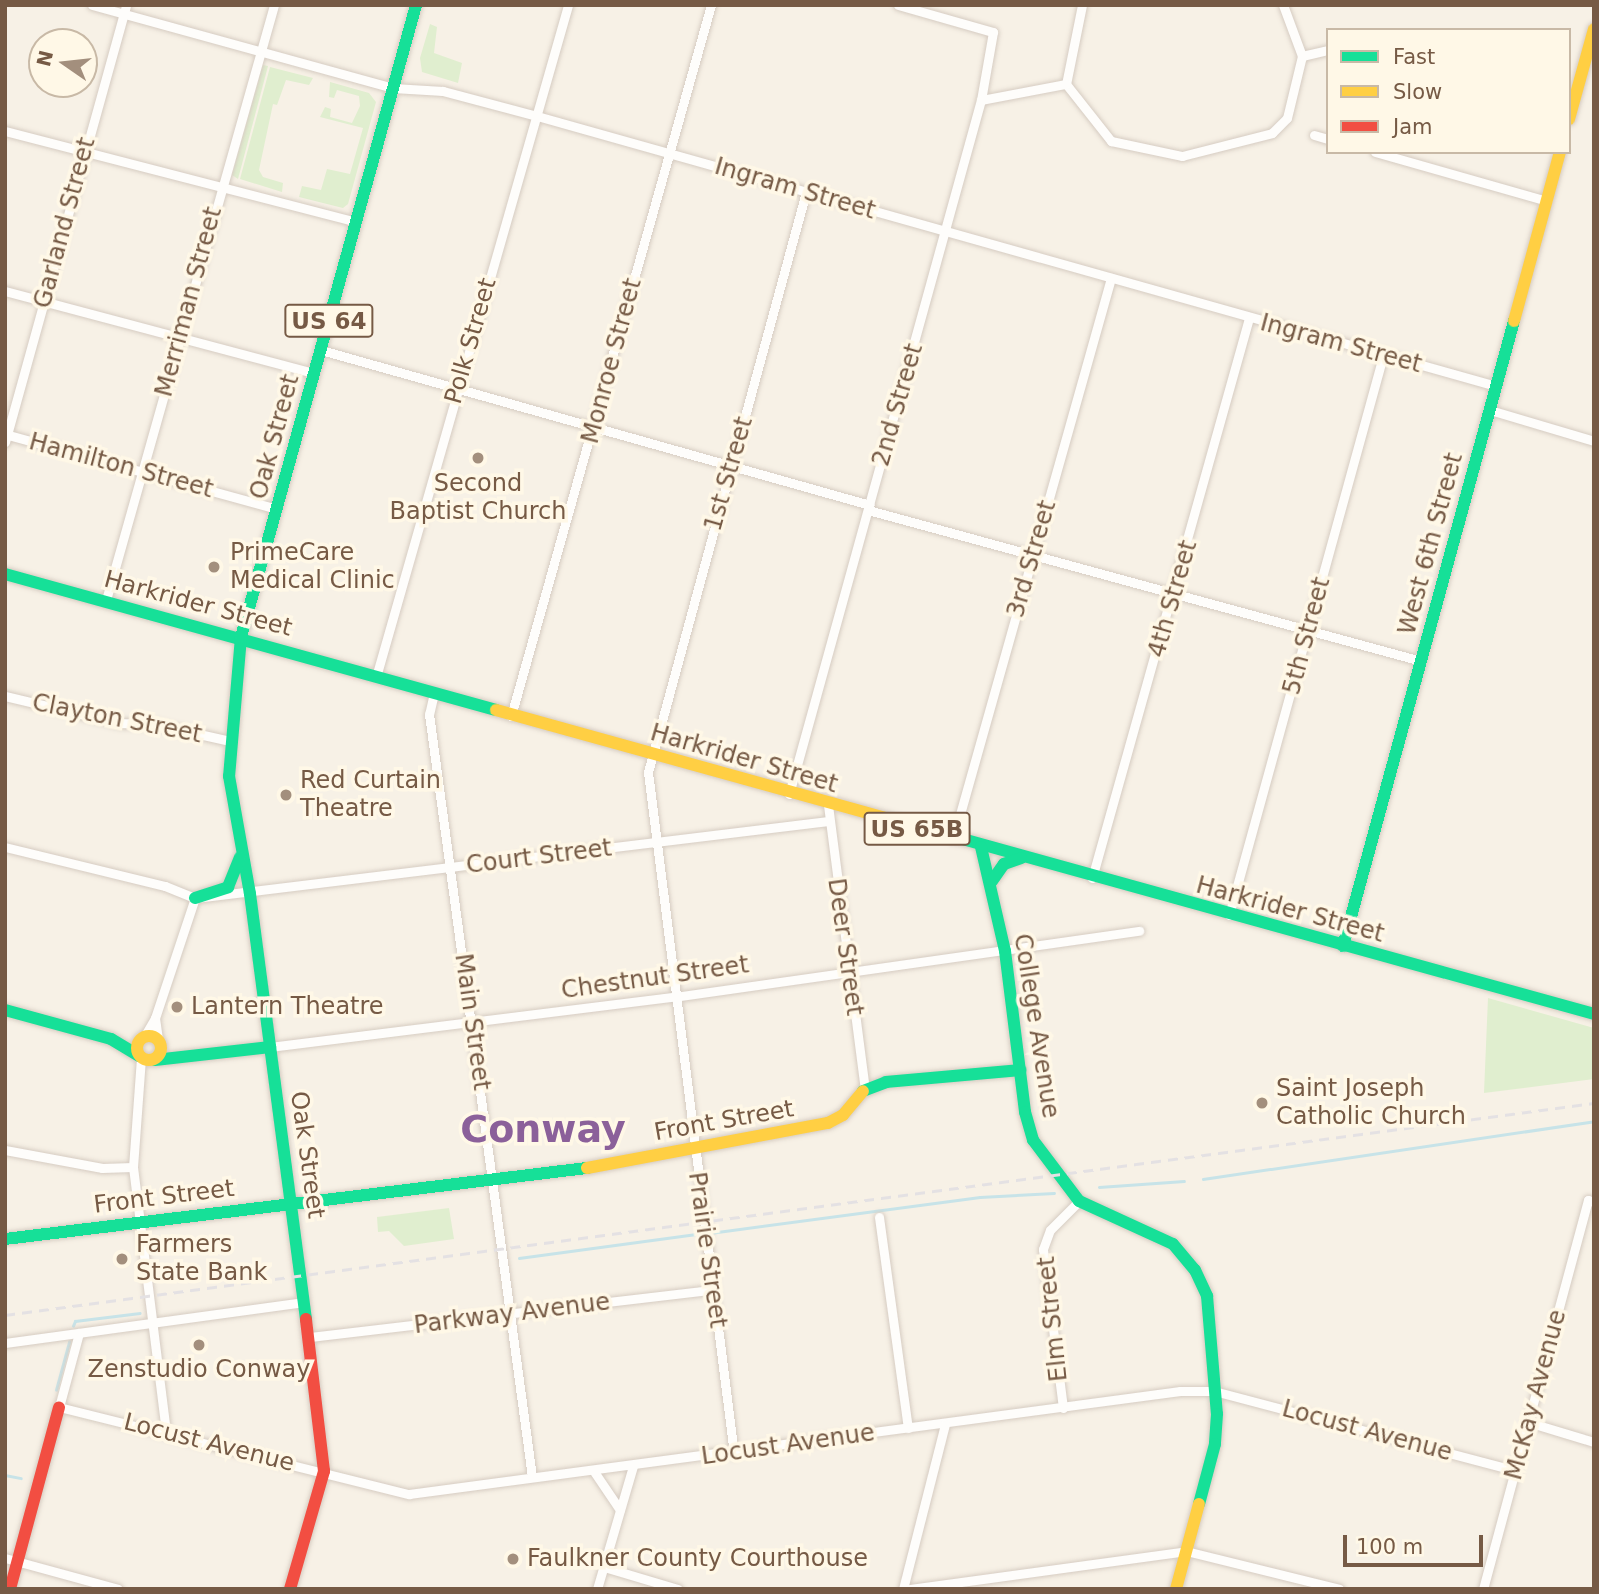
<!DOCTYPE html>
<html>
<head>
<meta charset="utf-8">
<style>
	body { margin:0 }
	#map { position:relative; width:1599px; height:1594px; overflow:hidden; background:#f7f1e6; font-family:"DejaVu Sans",sans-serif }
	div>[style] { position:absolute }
	.green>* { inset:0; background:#e0eecf }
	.stream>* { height:2.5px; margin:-1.25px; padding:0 1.25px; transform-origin:1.25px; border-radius:1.25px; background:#c7e3e8 }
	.roads { filter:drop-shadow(0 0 2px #d6ccc2) drop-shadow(0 0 2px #d6ccc2) }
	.street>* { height:9px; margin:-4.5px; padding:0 4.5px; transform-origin:4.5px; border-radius:4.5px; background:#fefdfb }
	.fast>* { height:12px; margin:-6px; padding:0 6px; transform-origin:6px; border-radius:6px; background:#16e098 }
	.slow>* { height:12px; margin:-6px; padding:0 6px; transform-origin:6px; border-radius:6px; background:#ffcf43 }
	.slow>.ring { margin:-6px; padding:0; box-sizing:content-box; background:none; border:12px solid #ffcf43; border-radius:50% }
	.jam>* { height:12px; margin:-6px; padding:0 6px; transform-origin:6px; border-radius:6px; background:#f24e42 }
	.rail>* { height:2.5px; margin-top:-1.25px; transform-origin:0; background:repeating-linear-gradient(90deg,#e4e1e3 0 10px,transparent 0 17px) }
	.dots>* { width:19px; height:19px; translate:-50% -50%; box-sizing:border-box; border:4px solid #fff8e7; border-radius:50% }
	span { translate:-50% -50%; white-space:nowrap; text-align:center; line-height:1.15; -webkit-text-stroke:7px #fff8e7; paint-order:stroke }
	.shield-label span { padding:2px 5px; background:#fff8e7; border:2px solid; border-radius:5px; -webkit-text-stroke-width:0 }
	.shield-label { font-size:23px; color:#765a45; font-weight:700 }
	.street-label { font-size:24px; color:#765a45 }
	.poi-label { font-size:24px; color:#765a45 }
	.left { translate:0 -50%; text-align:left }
	.town-label { font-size:38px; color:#8b609a; font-weight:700 }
	.frame { position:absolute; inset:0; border:7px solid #765a45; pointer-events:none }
	.legend { position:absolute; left:1326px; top:28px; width:245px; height:126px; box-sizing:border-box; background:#fff8e7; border:2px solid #c8b9a6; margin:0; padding:9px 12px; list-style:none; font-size:21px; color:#765a45 }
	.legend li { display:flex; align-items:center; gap:14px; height:35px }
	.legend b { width:35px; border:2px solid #c8b9a6 }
	.north { position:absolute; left:28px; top:28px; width:70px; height:70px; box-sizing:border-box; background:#fff8e7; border:2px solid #c8b9a6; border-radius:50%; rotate:284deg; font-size:19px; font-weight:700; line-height:28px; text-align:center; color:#765a45 }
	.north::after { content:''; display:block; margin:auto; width:24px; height:32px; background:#a38f7d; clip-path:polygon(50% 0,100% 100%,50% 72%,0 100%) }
	.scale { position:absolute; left:1343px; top:1535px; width:140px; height:32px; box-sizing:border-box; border:4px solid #765a45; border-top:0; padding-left:9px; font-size:21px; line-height:24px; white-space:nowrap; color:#765a45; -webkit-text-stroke:5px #fff8e7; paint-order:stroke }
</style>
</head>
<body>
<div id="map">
	<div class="green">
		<div style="clip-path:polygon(430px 24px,437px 27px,434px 53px,462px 63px,458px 83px,422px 72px,420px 58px)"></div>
		<div style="clip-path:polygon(263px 65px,268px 66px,238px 179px,232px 175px)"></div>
		<div style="clip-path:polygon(270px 67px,313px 78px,309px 85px,286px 80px,277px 105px,273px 104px,259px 170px,263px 177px,283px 183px,282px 192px,240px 179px)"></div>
		<div style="clip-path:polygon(330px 82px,369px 93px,376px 102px,348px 204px,343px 208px,299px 197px,302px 186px,321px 190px,327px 169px,350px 174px,363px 128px,320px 117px,325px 107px,331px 109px,330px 117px,352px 123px,360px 106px,359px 96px,337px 90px,334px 98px,329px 97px)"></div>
		<div style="clip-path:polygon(1488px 998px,1594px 1028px,1594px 1079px,1484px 1093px)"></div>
		<div style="clip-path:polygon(449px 1208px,454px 1239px,404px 1246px,389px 1231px,378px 1232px,377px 1217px)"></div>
	</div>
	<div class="stream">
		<div style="left:1203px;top:1179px;width:395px;rotate:-8.4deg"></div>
		<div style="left:1099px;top:1187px;width:85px;rotate:-4deg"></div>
		<div style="left:710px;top:1233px;width:272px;rotate:-7.6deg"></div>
		<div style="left:980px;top:1197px;width:74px;rotate:-3.1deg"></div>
		<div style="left:519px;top:1258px;width:186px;rotate:-7.7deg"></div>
		<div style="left:73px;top:1326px;width:5px;rotate:-68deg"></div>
		<div style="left:75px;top:1321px;width:65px;rotate:-7deg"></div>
		<div style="left:56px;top:1390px;width:50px;rotate:-74.8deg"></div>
		<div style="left:5px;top:1475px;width:16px;rotate:11deg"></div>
	</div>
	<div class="roads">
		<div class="street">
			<div style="left:92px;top:5px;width:312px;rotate:15.4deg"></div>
			<div style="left:393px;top:88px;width:50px;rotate:3.4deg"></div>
			<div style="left:443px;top:91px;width:97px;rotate:14.9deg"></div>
			<div style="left:537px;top:116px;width:996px;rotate:15.72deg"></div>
			<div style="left:898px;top:5px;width:99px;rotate:15.9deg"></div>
			<div style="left:993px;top:32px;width:69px;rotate:100deg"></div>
			<div style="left:1082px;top:5px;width:81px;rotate:101.4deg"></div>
			<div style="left:1066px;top:84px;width:73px;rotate:51.7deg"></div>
			<div style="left:1111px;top:141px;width:73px;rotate:11.9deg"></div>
			<div style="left:1182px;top:156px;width:93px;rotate:-14.3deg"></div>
			<div style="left:1272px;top:133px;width:21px;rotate:-45deg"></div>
			<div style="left:1287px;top:118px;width:64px;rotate:-76.4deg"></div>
			<div style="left:1302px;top:56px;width:54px;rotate:-110.4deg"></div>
			<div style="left:1302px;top:56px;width:27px;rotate:-13deg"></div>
			<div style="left:5px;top:131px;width:363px;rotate:14.5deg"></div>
			<div style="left:1314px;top:135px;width:15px;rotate:16deg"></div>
			<div style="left:1375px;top:152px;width:179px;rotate:15.9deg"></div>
			<div style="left:5px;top:291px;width:320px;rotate:14.9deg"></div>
			<div style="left:321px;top:350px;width:570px;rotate:15.77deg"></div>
			<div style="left:1490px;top:410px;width:109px;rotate:16.6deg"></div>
			<div style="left:5px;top:434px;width:282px;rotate:15.4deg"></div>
			<div style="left:5px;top:442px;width:453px;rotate:-74.5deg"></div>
			<div style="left:868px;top:510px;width:573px;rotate:15.27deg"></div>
			<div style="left:106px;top:600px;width:618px;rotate:-74.23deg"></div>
			<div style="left:376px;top:677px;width:699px;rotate:-74.05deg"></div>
			<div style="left:434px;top:693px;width:22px;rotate:103deg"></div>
			<div style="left:429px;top:714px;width:770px;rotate:82.31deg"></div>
			<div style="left:5px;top:696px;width:116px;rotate:13.4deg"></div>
			<div style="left:118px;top:723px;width:36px;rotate:2deg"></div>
			<div style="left:154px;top:724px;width:78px;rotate:12.6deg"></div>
			<div style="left:511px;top:716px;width:739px;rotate:-74.29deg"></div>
			<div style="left:789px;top:794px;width:720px;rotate:-74.54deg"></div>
			<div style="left:981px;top:100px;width:86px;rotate:-10.7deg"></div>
			<div style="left:828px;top:805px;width:286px;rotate:82.6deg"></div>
			<div style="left:953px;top:839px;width:583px;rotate:-74.27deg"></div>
			<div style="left:5px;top:847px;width:165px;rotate:13.7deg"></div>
			<div style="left:165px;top:886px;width:32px;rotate:22deg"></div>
			<div style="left:195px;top:898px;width:638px;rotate:-6.94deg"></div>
			<div style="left:1092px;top:878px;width:582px;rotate:-74.34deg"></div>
			<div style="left:1229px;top:915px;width:580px;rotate:-74.6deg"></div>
			<div style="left:155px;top:1018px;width:22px;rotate:82deg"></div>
			<div style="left:144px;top:1037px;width:22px;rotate:-60deg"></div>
			<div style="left:155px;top:1018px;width:126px;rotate:-71.6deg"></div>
			<div style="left:270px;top:1047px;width:407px;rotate:-7.1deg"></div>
			<div style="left:674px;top:997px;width:470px;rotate:-8.1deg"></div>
			<div style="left:141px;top:1058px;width:109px;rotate:94.2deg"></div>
			<div style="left:133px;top:1167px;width:267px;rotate:82.9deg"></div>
			<div style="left:5px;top:1150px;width:99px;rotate:10.5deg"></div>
			<div style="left:102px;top:1168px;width:31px;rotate:-2deg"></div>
			<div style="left:879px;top:1217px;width:213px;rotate:82.2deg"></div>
			<div style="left:79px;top:1333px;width:77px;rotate:105.1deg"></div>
			<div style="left:59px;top:1407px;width:361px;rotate:14deg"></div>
			<div style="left:409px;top:1494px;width:778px;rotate:-7.61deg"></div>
			<div style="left:1180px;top:1391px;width:34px"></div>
			<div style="left:1214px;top:1391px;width:312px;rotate:14.8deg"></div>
			<div style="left:310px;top:1337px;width:406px;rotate:-6.7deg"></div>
			<div style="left:5px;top:1343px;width:302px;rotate:-7.8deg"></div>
			<div style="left:1063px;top:1408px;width:160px;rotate:-97.2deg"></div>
			<div style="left:1043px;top:1249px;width:20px;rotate:-70deg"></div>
			<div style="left:1050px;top:1230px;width:41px;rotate:-45deg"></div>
			<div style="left:1531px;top:1423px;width:66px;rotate:16.8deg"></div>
			<div style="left:734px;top:1454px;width:687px;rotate:-97.19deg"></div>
			<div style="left:648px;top:772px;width:601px;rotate:-74.76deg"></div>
			<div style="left:593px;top:1470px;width:48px;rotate:56deg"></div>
			<div style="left:5px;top:1558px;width:117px;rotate:15.3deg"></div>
			<div style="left:604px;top:1567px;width:77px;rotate:16.6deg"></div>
			<div style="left:597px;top:1589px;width:128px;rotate:-73.7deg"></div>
			<div style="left:903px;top:1589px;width:170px;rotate:-75.7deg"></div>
			<div style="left:910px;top:1589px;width:279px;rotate:-7.8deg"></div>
			<div style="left:1186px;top:1551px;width:158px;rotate:13.9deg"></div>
			<div style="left:1483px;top:1589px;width:403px;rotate:-74.9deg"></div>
			<div style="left:1588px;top:1200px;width:6px;rotate:18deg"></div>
		</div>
		<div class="fast">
			<div style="left:5px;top:574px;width:509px;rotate:15.48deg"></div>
			<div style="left:241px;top:637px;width:140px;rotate:94.9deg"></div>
			<div style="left:229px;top:776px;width:120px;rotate:79.9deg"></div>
			<div style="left:250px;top:894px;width:429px;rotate:82.5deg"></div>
			<div style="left:241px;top:637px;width:656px;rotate:-74.52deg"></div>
			<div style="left:941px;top:833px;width:678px;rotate:15.49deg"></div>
			<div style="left:981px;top:847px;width:107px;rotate:77deg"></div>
			<div style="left:1005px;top:951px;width:162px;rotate:82.9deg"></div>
			<div style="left:1025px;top:1112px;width:29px;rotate:74deg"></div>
			<div style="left:1033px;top:1140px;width:76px;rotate:53deg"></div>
			<div style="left:1079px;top:1201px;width:103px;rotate:24.6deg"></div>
			<div style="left:1173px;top:1244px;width:34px;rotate:50deg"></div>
			<div style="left:1195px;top:1270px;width:29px;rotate:65deg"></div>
			<div style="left:1207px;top:1296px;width:118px;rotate:85.2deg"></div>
			<div style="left:1217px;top:1414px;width:30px;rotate:94deg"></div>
			<div style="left:1215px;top:1444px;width:62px;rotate:104.9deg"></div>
			<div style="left:992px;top:881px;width:21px;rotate:-55deg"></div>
			<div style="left:1004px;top:864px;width:18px;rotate:-19deg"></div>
			<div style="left:195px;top:898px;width:35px;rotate:-18deg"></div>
			<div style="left:228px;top:887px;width:32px;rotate:-68deg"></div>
			<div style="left:1343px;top:946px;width:648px;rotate:-74.7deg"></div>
			<div style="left:5px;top:1010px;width:110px;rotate:15.3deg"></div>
			<div style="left:111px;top:1039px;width:33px;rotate:31deg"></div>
			<div style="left:155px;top:1060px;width:116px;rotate:-6.4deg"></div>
			<div style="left:863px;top:1091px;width:25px;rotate:-21deg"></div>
			<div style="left:886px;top:1082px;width:135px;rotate:-5.1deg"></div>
			<div style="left:5px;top:1239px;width:586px;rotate:-6.96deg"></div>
		</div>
		<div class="slow">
			<div style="left:1569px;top:119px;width:93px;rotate:-74.5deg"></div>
			<div style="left:1514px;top:321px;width:175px;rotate:-74.8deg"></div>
			<div style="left:496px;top:710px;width:462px;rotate:15.5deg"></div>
			<div class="ring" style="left:137px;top:1036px;width:12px;height:12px"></div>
			<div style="left:587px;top:1168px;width:245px;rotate:-10.6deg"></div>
			<div style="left:828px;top:1123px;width:17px;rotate:-28deg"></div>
			<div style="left:843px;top:1115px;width:31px;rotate:-50deg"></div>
			<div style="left:1176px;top:1589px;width:88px;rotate:-74.9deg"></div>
		</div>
		<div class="jam">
			<div style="left:10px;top:1589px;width:188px;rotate:-74.9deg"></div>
			<div style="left:290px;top:1589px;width:123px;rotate:-73.9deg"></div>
			<div style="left:324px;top:1471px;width:153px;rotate:-96.8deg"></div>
		</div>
	</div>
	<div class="rail">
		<div style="left:5px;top:1315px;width:1603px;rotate:-7.6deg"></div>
	</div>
	<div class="dots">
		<div style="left:478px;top:458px;background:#a38f7d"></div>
		<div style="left:214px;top:567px;background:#a38f7d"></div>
		<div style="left:286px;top:795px;background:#a38f7d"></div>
		<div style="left:177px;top:1007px;background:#a38f7d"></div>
		<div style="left:1262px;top:1103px;background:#a38f7d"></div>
		<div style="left:122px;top:1259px;background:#a38f7d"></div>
		<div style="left:199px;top:1345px;background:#a38f7d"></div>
		<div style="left:513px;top:1559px;background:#a38f7d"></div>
	</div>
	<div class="shield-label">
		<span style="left:329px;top:321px">US 64</span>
		<span style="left:917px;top:829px">US 65B</span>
	</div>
	<div class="street-label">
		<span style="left:795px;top:189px;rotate:16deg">Ingram Street</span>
		<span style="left:65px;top:223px;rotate:-75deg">Garland Street</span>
		<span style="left:189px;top:302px;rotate:-75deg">Merriman Street</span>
		<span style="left:471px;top:341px;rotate:-74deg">Polk Street</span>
		<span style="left:1341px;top:344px;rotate:15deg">Ingram Street</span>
		<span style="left:612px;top:361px;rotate:-75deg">Monroe Street</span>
		<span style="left:898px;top:405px;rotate:-74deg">2nd Street</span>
		<span style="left:275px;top:437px;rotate:-75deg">Oak Street</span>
		<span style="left:121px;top:466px;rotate:15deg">Hamilton Street</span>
		<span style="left:729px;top:474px;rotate:-74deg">1st Street</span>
		<span style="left:1431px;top:544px;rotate:-75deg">West 6th Street</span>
		<span style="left:1032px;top:559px;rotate:-74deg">3rd Street</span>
		<span style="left:1173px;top:599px;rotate:-74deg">4th Street</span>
		<span style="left:198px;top:604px;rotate:15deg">Harkrider Street</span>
		<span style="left:1307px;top:636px;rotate:-75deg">5th Street</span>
		<span style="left:117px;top:719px;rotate:11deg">Clayton Street</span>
		<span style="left:744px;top:759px;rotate:16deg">Harkrider Street</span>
		<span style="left:539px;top:857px;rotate:-7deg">Court Street</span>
		<span style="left:1290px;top:910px;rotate:15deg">Harkrider Street</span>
		<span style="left:845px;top:947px;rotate:82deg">Deer Street</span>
		<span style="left:655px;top:978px;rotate:-8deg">Chestnut Street</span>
		<span style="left:472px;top:1022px;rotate:82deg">Main Street</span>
		<span style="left:1036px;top:1026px;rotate:81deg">College Avenue</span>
		<span style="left:724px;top:1121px;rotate:-10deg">Front Street</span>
		<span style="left:307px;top:1155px;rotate:82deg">Oak Street</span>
		<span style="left:164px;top:1197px;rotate:-7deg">Front Street</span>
		<span style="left:707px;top:1250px;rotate:82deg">Prairie Street</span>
		<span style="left:512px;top:1314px;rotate:-7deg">Parkway Avenue</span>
		<span style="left:1053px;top:1319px;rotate:-96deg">Elm Street</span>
		<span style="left:1536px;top:1395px;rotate:-75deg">McKay Avenue</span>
		<span style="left:1367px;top:1431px;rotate:15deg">Locust Avenue</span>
		<span style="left:209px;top:1443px;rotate:14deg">Locust Avenue</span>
		<span style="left:788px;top:1445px;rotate:-8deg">Locust Avenue</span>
	</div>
	<div class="poi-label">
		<span style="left:478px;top:498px">Second<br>Baptist Church</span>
		<span class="left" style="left:230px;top:567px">PrimeCare<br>Medical Clinic</span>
		<span class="left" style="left:300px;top:795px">Red Curtain<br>Theatre</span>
		<span class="left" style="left:191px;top:1007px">Lantern Theatre</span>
		<span class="left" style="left:1276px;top:1103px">Saint Joseph<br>Catholic Church</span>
		<span class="left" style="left:136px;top:1259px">Farmers<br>State Bank</span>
		<span style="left:199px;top:1370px">Zenstudio Conway</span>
		<span class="left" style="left:527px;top:1559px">Faulkner County Courthouse</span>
	</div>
	<div class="town-label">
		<span style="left:543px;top:1130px">Conway</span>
	</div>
	<div class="frame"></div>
	<ul class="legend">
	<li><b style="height:9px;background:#16e098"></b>Fast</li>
	<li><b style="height:9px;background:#ffcf43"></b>Slow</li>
	<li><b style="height:9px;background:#f24e42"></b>Jam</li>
	</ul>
	<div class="north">N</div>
	<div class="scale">100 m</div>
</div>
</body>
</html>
